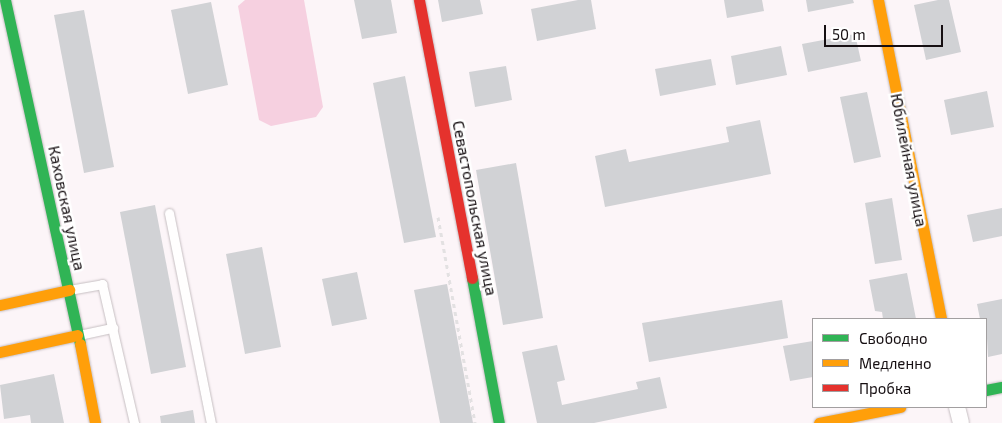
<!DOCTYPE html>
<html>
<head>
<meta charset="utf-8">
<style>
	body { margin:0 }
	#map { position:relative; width:1002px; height:423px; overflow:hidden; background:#fcf5f8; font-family:"Exo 2",sans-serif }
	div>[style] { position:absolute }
	.green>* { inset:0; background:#f6d0e0 }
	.building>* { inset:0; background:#d1d2d5 }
	.path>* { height:3px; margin-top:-1.5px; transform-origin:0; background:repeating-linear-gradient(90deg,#e3e1e2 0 4px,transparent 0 8px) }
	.roads { filter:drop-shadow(0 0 1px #c6bfc2) drop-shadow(0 0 1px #c6bfc2) }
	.lane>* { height:9px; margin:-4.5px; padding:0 4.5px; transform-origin:4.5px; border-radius:4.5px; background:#fffefe }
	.street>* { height:16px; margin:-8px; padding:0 8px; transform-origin:8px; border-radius:8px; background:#fffefe }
	.fast>* { height:11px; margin:-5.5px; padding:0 5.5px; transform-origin:5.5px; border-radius:5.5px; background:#30b455 }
	.slow>* { height:11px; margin:-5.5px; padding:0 5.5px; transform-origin:5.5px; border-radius:5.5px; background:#ff9f0a }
	.jam>* { height:11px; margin:-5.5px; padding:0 5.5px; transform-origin:5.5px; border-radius:5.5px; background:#e5322d }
	span { translate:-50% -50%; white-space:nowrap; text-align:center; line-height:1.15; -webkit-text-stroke:5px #fff; paint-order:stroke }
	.street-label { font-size:16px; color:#160f12 }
	.legend { position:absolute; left:812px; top:318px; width:175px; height:90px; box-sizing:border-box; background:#fff; border:1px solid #a29fa0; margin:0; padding:6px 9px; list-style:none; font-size:15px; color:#160f12 }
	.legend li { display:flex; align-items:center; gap:10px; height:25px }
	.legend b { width:25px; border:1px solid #a29fa0 }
	.scale { position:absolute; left:824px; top:25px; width:119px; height:22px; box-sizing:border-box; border:2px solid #160f12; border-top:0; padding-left:6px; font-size:15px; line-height:18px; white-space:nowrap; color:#160f12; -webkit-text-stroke:4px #fff; paint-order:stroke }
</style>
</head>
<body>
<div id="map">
	<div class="green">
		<div style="clip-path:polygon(245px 0,304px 0,323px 107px,316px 117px,271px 126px,259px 120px,238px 6px)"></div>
	</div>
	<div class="building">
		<div style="clip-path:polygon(354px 0,391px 0,397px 33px,362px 39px)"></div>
		<div style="clip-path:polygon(438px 0,480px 0,483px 14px,442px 22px)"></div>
		<div style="clip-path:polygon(578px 0,591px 0,596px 29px,537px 41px,531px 9px)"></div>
		<div style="clip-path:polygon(724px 0,762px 0,764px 11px,727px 18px)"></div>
		<div style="clip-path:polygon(806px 0,853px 0,854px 3px,808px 12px)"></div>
		<div style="clip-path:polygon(938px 0,949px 0,961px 52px,926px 60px,914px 5px)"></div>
		<div style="clip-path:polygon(211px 2px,228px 85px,188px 94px,171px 10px)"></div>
		<div style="clip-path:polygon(84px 10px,114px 167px,84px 173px,54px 15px)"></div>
		<div style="clip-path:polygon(855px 34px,861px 61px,808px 72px,802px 44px)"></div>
		<div style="clip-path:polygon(781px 46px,787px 75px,736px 85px,731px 56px)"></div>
		<div style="clip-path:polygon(711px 59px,716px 85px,660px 96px,655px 69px)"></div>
		<div style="clip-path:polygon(506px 66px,512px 100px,475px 107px,469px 72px)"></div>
		<div style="clip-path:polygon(405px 76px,436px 237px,404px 243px,373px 83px)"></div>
		<div style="clip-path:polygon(987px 91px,994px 127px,951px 135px,944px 100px)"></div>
		<div style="clip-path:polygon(867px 92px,881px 157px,854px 163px,840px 97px)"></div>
		<div style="clip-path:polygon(760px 120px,771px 174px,605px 207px,595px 156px,626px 149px,629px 162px,729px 142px,726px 127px)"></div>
		<div style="clip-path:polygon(516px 163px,543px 318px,503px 325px,476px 170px)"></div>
		<div style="clip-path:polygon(892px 198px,902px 260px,875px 264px,865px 203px)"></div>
		<div style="clip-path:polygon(155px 205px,186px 367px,151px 374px,120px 212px)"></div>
		<div style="clip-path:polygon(1002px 208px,1002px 236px,973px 242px,967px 215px)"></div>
		<div style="clip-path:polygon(262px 247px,281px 347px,245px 354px,226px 254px)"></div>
		<div style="clip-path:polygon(357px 272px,367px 319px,332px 326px,322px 279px)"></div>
		<div style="clip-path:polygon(907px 273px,916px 319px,883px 319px,882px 312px,875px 311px,869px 280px)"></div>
		<div style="clip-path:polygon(447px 284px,473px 423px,440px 423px,414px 290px)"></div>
		<div style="clip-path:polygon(1002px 299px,1002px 354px,988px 357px,986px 319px,980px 319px,977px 304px)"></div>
		<div style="clip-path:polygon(782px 300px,788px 338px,649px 362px,642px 323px)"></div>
		<div style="clip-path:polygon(813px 341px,813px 377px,790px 381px,783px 346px)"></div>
		<div style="clip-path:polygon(557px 345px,565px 380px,557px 382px,562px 405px,638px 389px,636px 382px,660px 377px,667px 408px,594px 423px,537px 423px,522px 352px)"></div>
		<div style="clip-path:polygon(54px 374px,64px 423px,31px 423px,30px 415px,4px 419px,0 385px)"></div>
		<div style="clip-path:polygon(193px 410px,195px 423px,161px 423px,160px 416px)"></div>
	</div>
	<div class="path">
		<div style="left:438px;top:217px;width:209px;rotate:79.8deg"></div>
	</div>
	<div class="roads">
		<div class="lane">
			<div style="left:169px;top:213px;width:214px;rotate:78.7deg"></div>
			<div style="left:69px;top:290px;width:34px;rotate:-10deg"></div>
			<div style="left:102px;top:284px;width:143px;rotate:77deg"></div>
			<div style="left:79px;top:335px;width:35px;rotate:-12deg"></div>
		</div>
		<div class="street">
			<div style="left:957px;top:407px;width:16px;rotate:76deg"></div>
		</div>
		<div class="fast">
			<div style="left:5px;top:0;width:352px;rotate:77.7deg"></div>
			<div style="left:472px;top:278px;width:147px;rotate:79.5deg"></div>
			<div style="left:986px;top:390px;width:16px;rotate:-11deg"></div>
		</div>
		<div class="slow">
			<div style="left:878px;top:0;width:325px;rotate:78.8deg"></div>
			<div style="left:0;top:305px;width:71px;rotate:-12.3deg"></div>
			<div style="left:80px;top:344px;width:80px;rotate:79.2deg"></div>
			<div style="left:0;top:352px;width:79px;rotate:-12.4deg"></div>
			<div style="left:819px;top:423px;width:83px;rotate:-11.2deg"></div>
		</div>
		<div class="jam">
			<div style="left:419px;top:0;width:283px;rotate:79.2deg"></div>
		</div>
	</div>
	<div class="street-label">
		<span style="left:909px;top:160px;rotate:79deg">Юбилейная улица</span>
		<span style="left:67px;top:208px;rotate:78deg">Каховская улица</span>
		<span style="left:475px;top:208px;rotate:79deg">Севастопольская улица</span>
	</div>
	<ul class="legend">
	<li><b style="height:6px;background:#30b455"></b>Свободно</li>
	<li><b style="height:6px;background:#ff9f0a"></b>Медленно</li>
	<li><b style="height:6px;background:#e5322d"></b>Пробка</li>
	</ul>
	<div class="scale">50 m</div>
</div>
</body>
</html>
